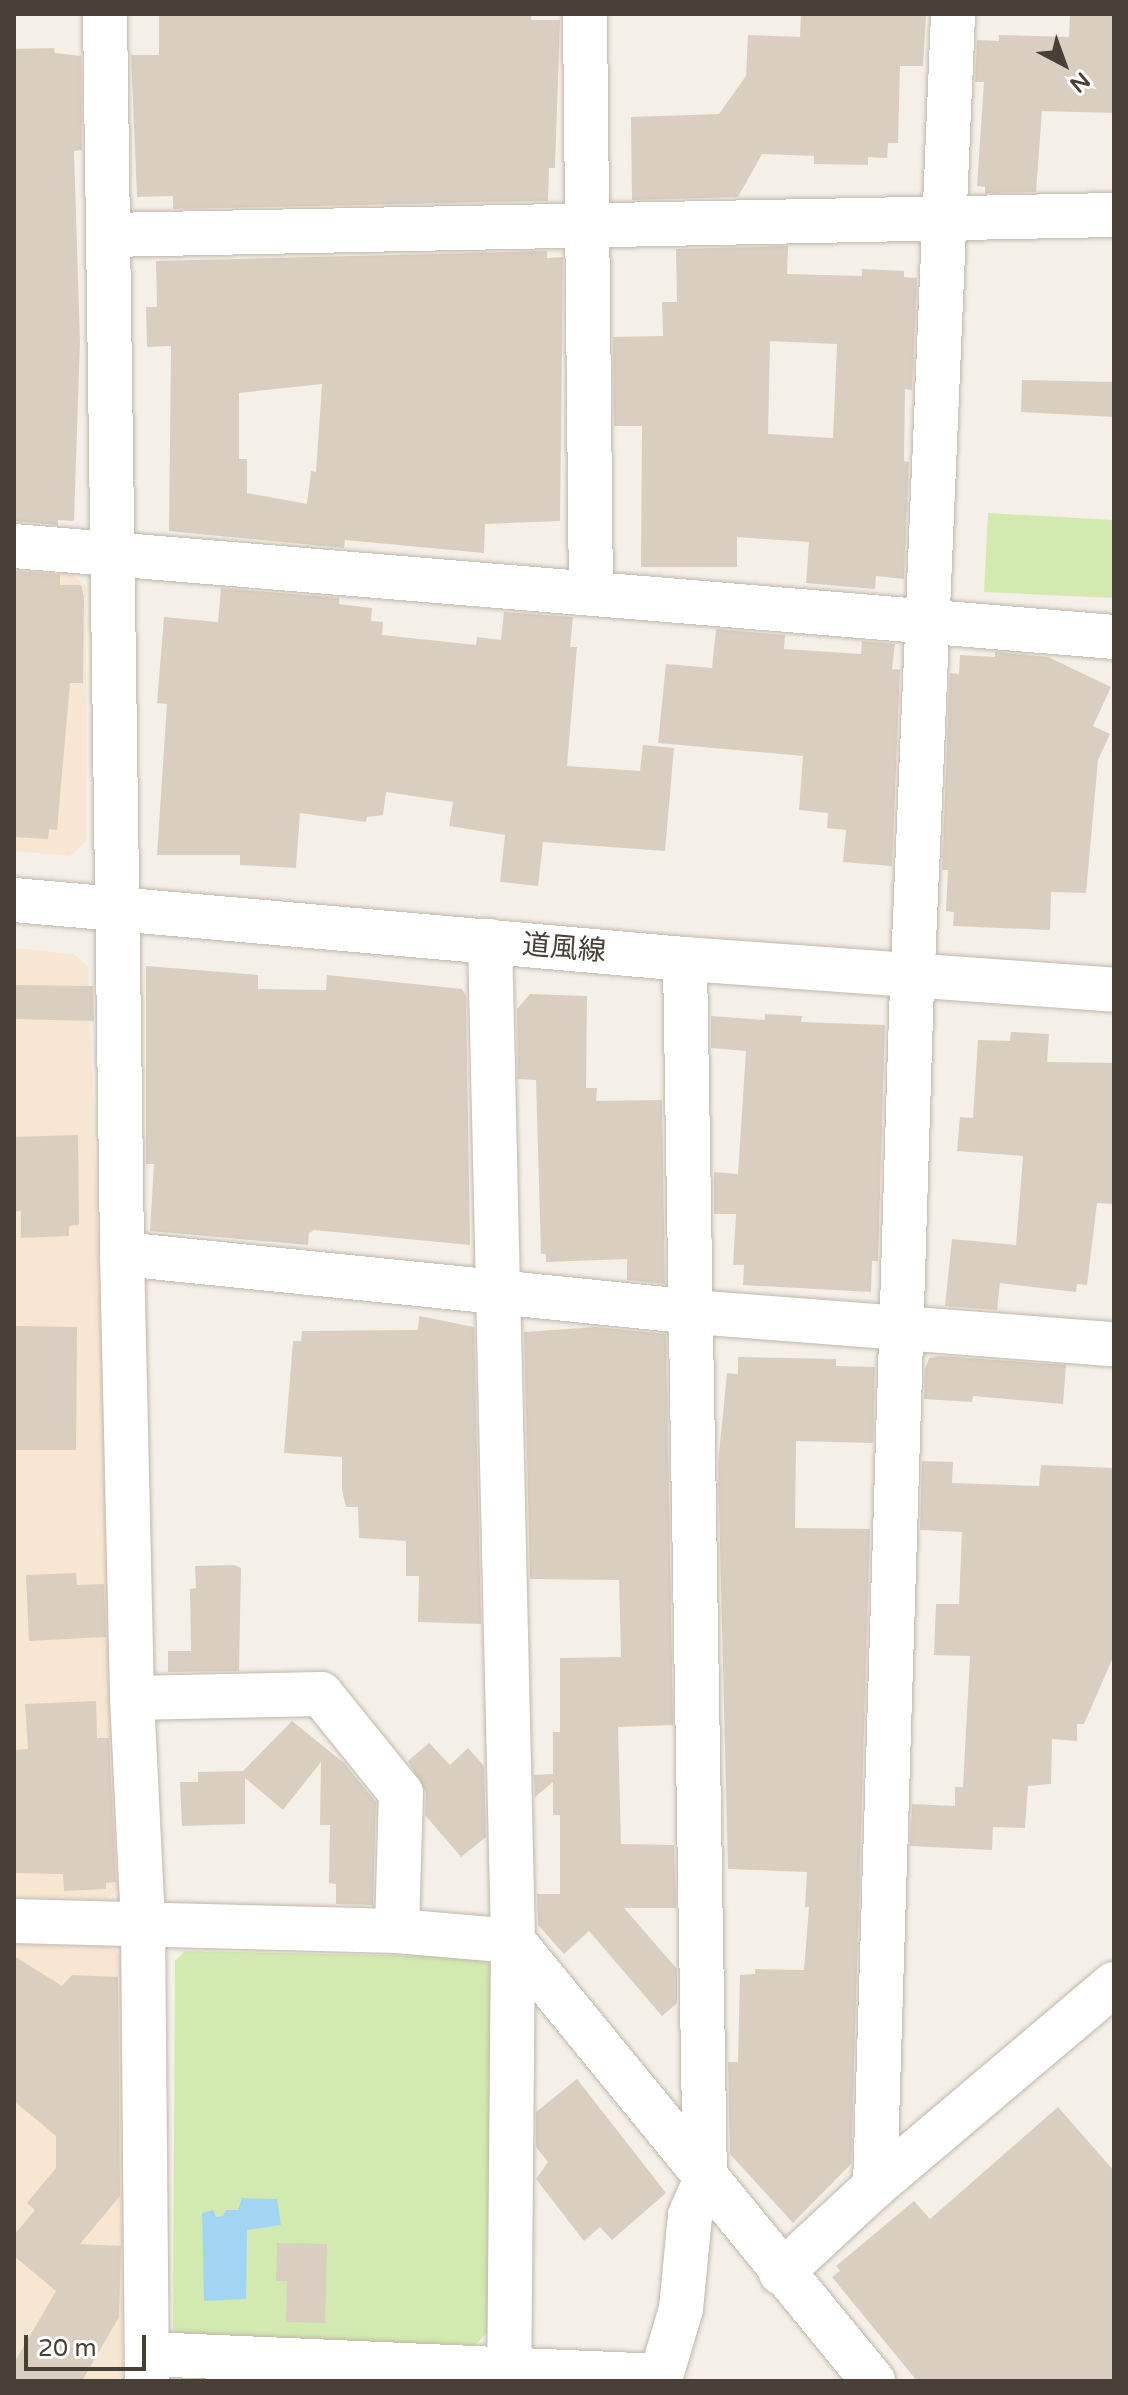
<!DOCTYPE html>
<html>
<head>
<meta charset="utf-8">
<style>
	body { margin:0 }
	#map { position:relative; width:1128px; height:2395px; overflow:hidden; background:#f4f0e8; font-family:"Varela Round","Noto Sans JP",sans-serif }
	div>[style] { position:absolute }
	.commercial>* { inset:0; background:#f7e6d2 }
	.green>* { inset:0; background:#d2eaaf }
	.water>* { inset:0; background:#a2d5f3 }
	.building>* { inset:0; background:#d9cec0 }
	.roads { filter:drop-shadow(0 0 2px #c0b7aa) drop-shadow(0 0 2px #c0b7aa) }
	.minor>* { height:44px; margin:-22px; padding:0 22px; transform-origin:22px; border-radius:22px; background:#fff }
	.tertiary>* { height:44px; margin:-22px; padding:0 22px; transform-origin:22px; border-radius:22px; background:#fff }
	span { translate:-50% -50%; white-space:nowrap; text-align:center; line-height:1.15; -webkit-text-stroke:6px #fff; paint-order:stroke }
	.street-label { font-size:28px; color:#484036 }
	.frame { position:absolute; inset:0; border:16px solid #484036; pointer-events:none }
	.north { position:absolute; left:1024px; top:24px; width:80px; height:80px; -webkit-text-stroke:6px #fff; paint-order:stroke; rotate:139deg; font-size:22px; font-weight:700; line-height:32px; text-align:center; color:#484036 }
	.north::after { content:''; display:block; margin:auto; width:28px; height:36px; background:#484036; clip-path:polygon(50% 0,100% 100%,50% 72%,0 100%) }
	.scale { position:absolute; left:24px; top:2335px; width:122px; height:36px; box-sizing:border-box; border:4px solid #484036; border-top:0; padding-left:10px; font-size:24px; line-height:28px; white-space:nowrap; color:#484036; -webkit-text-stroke:6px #fff; paint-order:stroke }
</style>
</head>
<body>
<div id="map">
	<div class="commercial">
		<div style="clip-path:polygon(14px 570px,72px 574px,86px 587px,86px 841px,70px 856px,14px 851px)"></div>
		<div style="clip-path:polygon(14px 948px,74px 954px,88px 967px,122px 1886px,107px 1899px,14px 1896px)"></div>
		<div style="clip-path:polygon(14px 1944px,111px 1947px,124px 1959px,122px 2381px,14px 2381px)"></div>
	</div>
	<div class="green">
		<div style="clip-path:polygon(988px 513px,1114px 520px,1114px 598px,984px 592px)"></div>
		<div style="clip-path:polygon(185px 1951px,482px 1957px,502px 1976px,489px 2331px,475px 2345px,184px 2341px,173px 2328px,175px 1961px)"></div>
	</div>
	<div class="water">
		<div style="clip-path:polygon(242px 2198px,277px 2199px,281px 2225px,247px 2230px,246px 2299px,204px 2301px,202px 2213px,213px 2210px,216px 2217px,223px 2216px,226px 2210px,238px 2210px)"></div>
	</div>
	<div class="building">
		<div style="clip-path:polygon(531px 14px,531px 20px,560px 20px,555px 168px,549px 168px,548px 201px,173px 209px,173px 196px,137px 197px,131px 55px,159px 55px,159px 16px)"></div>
		<div style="clip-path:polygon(801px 14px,926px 14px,923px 66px,900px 66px,898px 143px,888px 143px,887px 158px,868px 157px,868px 165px,814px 164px,814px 156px,762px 154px,738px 197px,632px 200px,631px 117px,719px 114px,746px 76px,748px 35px,800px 37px)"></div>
		<div style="clip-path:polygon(1070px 14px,1114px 14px,1114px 113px,1042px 111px,1036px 192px,985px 193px,985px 187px,977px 186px,984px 82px,975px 82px,977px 40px,999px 41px,999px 35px,1069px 37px)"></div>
		<div style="clip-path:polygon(54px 48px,55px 53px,81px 56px,82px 150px,74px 151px,80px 342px,74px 521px,58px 520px,58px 525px,14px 521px,14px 49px)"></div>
		<div style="clip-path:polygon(evenodd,788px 246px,787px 274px,862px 276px,862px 269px,904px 271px,904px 277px,917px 278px,912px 390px,905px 389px,904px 461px,909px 462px,904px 579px,876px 576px,875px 589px,806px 583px,809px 542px,737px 537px,737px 567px,641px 567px,642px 426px,614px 426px,613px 337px,663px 336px,662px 302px,677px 302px,676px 249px,788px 246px,770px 341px,837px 344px,833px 438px,768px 434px,770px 341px)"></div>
		<div style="clip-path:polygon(evenodd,547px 251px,547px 258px,563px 257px,560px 521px,485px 524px,484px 553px,345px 540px,344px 548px,169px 531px,171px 346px,147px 347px,146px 307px,157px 307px,156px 261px,547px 251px,322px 384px,316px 472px,311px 471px,307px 504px,247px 493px,247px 459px,239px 459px,239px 393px,322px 384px)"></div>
		<div style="clip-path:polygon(1022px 380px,1114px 382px,1114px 417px,1021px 412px)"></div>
		<div style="clip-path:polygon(14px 571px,60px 575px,60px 585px,81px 585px,84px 597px,83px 683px,70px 683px,57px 830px,49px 829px,48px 839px,14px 837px)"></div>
		<div style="clip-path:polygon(221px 588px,339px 598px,339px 604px,372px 608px,371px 621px,383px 622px,382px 635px,476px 645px,477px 637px,501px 640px,504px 612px,573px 617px,570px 647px,577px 647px,567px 766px,640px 771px,643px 745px,674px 748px,665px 851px,543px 842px,538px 886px,500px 882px,505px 835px,449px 826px,453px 802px,386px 792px,383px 815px,367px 817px,366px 822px,300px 813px,296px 868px,240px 865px,240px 855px,157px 855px,167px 704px,157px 703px,164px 617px,218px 622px)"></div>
		<div style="clip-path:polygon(716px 629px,785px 635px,784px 649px,861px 654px,862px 641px,895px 644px,892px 669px,900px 670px,892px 866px,843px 862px,846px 830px,827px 828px,828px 813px,799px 810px,803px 756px,658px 743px,666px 664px,712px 668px)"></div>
		<div style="clip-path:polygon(995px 652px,1048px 657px,1111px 687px,1093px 726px,1110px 734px,1098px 760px,1086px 893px,1051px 892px,1050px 930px,953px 926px,954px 912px,946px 911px,948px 870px,942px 870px,950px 673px,959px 674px,960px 655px,995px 657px)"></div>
		<div style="clip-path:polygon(146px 966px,258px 975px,258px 989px,326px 990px,327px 975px,462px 989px,466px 996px,470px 1245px,314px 1230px,309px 1233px,308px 1245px,150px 1231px,154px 1164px,146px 1164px)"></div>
		<div style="clip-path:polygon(16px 985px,93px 986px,94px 1021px,15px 1019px)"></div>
		<div style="clip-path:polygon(530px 994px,587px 996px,586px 1088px,597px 1088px,596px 1101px,662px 1100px,665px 1284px,627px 1280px,627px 1259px,546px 1262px,546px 1254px,541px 1254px,536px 1080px,518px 1079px,517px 1009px)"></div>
		<div style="clip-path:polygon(765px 1014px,802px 1016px,801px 1022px,885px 1025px,878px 1261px,872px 1261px,871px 1292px,743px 1285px,744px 1265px,733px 1265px,736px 1214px,714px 1214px,714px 1172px,738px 1174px,746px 1051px,711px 1048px,711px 1016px,765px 1020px)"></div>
		<div style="clip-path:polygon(1011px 1032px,1049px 1034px,1047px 1062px,1114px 1063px,1114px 1204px,1097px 1203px,1087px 1285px,1077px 1284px,1076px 1292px,1000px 1283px,997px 1310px,945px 1306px,952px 1239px,1016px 1245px,1023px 1156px,957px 1151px,960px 1117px,973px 1118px,978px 1040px,1010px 1041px)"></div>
		<div style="clip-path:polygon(78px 1135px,79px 1225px,69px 1226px,69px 1236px,21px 1238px,21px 1211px,14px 1211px,14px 1137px)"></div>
		<div style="clip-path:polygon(419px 1316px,474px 1327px,481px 1624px,418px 1622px,419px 1576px,406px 1576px,406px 1541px,359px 1538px,358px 1507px,346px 1507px,342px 1490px,342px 1457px,284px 1453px,293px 1341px,301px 1341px,302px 1331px,418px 1330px)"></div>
		<div style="clip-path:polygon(14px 1326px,77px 1327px,76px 1450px,14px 1450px)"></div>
		<div style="clip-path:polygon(596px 1327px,666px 1334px,673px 1725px,618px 1727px,621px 1844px,674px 1845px,676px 1908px,624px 1908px,677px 1969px,677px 2003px,662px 2016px,589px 1931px,564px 1954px,538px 1925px,537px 1894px,560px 1894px,560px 1815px,553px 1815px,553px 1782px,535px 1797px,534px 1775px,553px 1774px,553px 1732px,560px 1732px,560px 1658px,621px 1657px,619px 1580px,530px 1579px,524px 1332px)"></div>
		<div style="clip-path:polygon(939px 1356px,1066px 1365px,1063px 1404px,973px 1396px,972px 1402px,924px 1399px,925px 1369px,929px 1358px)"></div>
		<div style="clip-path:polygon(738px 1357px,836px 1359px,836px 1366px,875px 1367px,873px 1443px,796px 1441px,795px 1528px,870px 1529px,851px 2164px,793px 2223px,730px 2154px,728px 2062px,738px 2062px,740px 1975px,755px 1974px,755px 1969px,804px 1970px,809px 1907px,805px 1907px,807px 1872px,728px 1869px,718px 1464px,727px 1373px,738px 1374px)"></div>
		<div style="clip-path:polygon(922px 1461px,953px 1462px,952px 1483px,1039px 1486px,1041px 1465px,1114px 1468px,1114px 1655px,1084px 1724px,1077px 1724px,1077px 1741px,1052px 1739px,1051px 1784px,1028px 1786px,1025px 1828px,993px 1827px,992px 1850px,910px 1846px,912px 1804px,955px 1806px,955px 1787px,963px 1787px,970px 1656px,934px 1655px,936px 1604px,959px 1604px,962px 1532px,920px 1530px)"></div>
		<div style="clip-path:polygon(235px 1565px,241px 1568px,239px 1671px,168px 1672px,168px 1651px,191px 1651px,190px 1589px,196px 1588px,195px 1566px)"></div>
		<div style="clip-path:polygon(76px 1573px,77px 1585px,104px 1584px,106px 1637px,29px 1641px,26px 1575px)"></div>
		<div style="clip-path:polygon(96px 1701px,97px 1738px,109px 1738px,116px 1882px,106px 1883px,106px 1889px,64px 1891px,63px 1874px,14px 1873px,14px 1750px,28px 1749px,25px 1704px)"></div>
		<div style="clip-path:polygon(292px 1721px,344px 1763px,376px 1802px,373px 1905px,336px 1904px,336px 1884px,329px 1883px,330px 1825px,320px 1825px,321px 1762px,283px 1810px,245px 1778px,245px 1824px,182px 1826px,180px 1782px,198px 1782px,198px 1772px,243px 1771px)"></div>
		<div style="clip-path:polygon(429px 1743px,450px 1765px,468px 1748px,484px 1766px,486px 1837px,461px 1857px,425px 1815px,426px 1793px,408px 1761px)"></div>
		<div style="clip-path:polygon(14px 1956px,62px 1986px,72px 1975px,118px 1977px,120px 2196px,80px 2244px,121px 2246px,119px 2317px,82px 2381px,14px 2381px,14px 2363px,56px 2291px,14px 2256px,14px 2235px,35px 2210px,27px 2203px,56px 2168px,56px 2136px,14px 2101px)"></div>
		<div style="clip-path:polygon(577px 2079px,666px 2193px,612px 2240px,600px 2227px,584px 2241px,536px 2179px,548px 2162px,536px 2147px,536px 2112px)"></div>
		<div style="clip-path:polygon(1058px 2107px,1114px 2171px,1114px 2381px,917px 2381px,832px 2277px,840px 2271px,836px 2266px,914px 2201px,930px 2219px)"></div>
		<div style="clip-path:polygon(277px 2243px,327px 2244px,325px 2323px,286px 2322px,287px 2281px,276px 2281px)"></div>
	</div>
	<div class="roads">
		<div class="minor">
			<div style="left:105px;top:14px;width:1240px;rotate:89.21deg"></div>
			<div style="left:122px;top:1254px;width:444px;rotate:88.7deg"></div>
			<div style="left:132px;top:1698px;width:227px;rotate:87.2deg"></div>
			<div style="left:143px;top:1925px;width:456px;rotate:89.5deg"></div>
			<div style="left:585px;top:14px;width:578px;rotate:89.41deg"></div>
			<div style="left:108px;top:235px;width:1006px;rotate:-1.14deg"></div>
			<div style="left:14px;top:546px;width:1104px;rotate:4.73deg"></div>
			<div style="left:490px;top:941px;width:1000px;rotate:88.68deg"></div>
			<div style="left:513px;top:1941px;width:440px;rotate:90.5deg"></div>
			<div style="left:122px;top:1254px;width:575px;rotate:5.79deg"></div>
			<div style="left:694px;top:1312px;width:421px;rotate:4.4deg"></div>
			<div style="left:132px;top:1698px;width:189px;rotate:-1.2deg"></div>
			<div style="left:321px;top:1694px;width:127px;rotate:51.1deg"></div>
			<div style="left:401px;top:1793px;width:138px;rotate:91.7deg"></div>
			<div style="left:14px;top:1921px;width:383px;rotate:1.5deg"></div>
			<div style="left:397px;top:1931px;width:116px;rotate:4.9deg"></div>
			<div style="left:513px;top:1941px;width:569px;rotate:50.71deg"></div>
			<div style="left:875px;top:2186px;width:1174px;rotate:-88.24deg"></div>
			<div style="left:911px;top:1013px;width:1000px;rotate:-87.59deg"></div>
			<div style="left:781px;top:2273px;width:128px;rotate:-42.8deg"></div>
			<div style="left:875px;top:2186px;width:313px;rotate:-40.2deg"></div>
			<div style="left:148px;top:2354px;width:513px;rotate:2.46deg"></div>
			<div style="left:661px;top:2376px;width:70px;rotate:-73.4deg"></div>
			<div style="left:681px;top:2309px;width:94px;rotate:-84.5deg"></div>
			<div style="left:690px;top:2215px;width:37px;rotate:-66deg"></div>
			<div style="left:705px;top:2181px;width:1222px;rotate:-90.94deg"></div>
		</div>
		<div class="tertiary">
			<div style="left:14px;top:900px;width:674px;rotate:5.03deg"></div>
			<div style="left:685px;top:959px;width:430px;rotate:4.1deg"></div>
		</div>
	</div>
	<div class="street-label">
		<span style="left:564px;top:948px;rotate:5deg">道風線</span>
	</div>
	<div class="frame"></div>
	<div class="north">N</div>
	<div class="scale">20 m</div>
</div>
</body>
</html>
